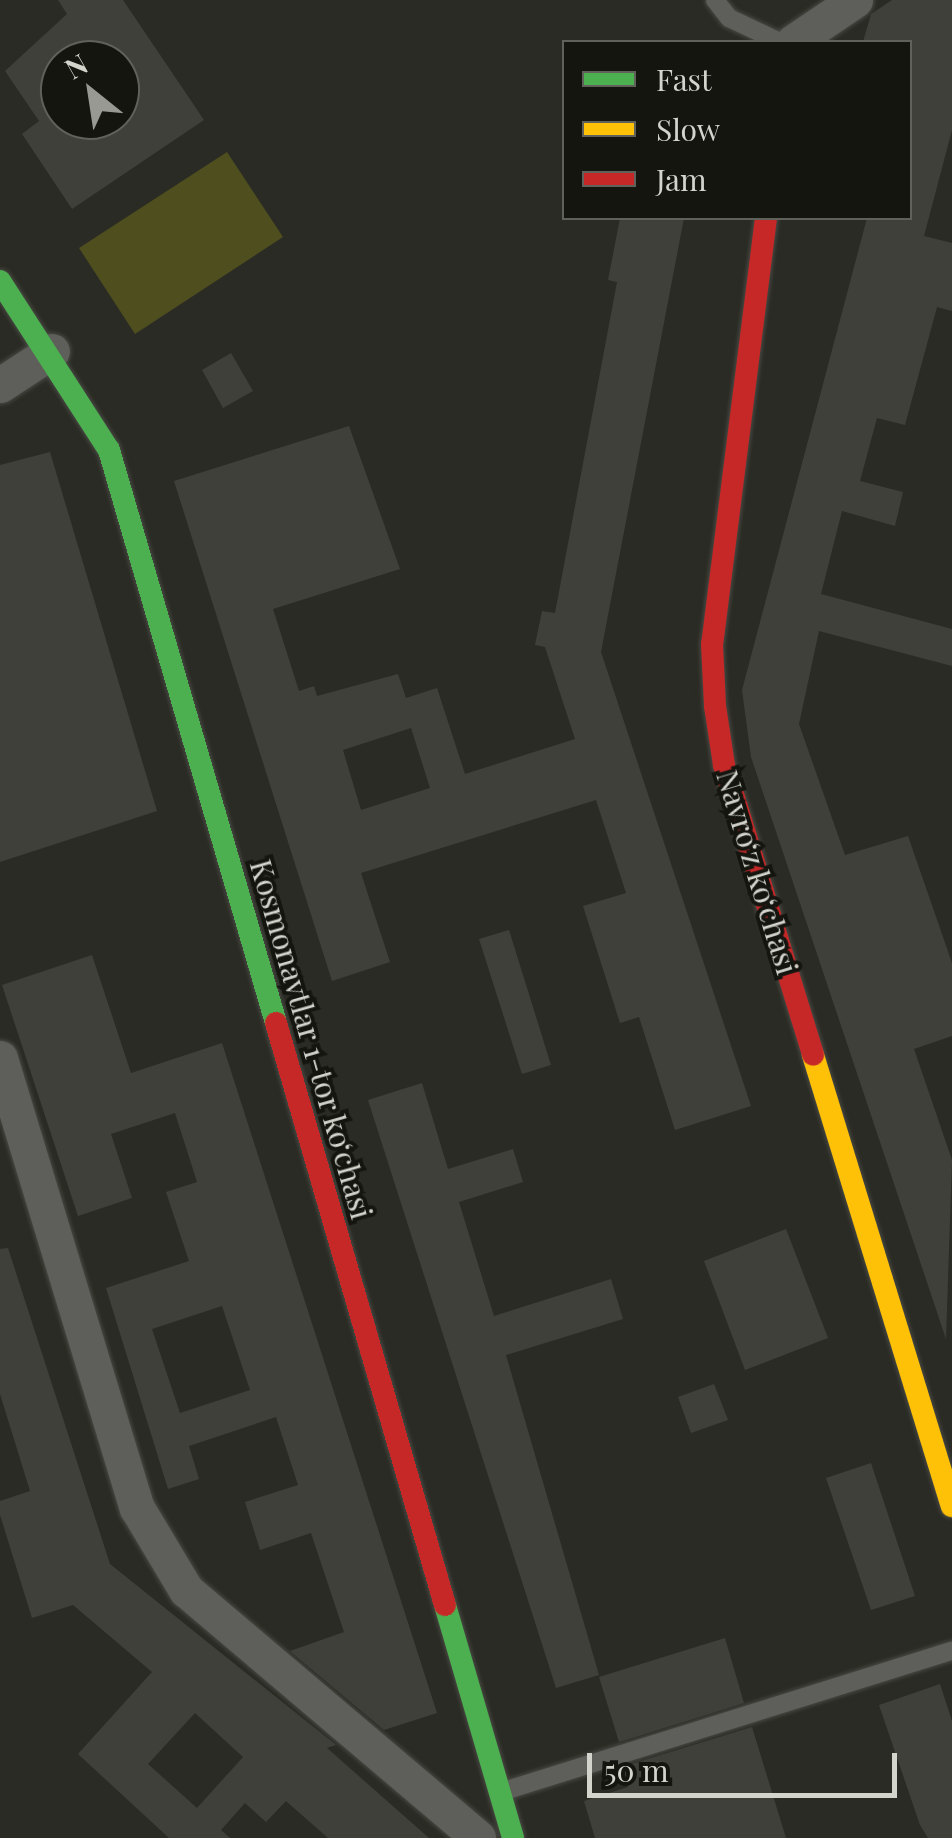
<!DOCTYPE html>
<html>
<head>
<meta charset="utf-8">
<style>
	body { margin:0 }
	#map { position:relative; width:952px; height:1838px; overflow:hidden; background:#2b2b25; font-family:"Playfair Display",serif }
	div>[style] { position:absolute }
	.green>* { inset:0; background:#4e4e1f }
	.building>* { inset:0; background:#40403b }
	.roads { filter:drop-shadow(0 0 2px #494944) drop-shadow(0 0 2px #494944) }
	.lane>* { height:18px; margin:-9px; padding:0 9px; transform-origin:9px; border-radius:9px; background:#5e5e5a }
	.street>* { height:35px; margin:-17.5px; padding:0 17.5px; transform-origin:17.5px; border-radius:17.5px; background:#5e5e5a }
	.fast>* { height:22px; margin:-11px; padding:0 11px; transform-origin:11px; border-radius:11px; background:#4caf50 }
	.slow>* { height:22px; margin:-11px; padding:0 11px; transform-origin:11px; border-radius:11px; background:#ffc107 }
	.jam>* { height:22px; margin:-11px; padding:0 11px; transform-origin:11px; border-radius:11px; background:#c62828 }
	span { translate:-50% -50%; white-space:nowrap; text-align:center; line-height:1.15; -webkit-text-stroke:8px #151510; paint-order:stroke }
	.street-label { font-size:30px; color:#d3d4cc }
	.legend { position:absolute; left:562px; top:40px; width:350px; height:180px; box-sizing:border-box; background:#151510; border:2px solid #61615b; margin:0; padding:12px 18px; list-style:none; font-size:30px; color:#d3d4cc }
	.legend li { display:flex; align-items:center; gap:20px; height:50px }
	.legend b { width:50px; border:2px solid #61615b }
	.north { position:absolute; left:40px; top:40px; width:100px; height:100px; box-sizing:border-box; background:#151510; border:2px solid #61615b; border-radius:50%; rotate:330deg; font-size:28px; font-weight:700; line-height:40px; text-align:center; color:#d3d4cc }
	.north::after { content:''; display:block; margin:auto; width:35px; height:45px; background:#989992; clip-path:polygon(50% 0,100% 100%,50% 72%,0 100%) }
	.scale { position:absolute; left:587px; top:1753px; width:310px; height:45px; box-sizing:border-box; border:5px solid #d3d4cc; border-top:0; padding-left:12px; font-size:30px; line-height:35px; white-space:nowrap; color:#d3d4cc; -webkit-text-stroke:8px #151510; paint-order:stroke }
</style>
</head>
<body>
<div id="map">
	<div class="green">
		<div style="clip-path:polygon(227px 152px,283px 237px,135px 334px,79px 248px)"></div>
	</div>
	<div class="building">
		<div style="clip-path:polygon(evenodd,58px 0,123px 0,204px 120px,72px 209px,22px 134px,39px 121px,5px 71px,67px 14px,58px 0,60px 60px,120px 60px,120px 120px,60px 120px,60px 60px)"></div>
		<div style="clip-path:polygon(892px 0,952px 0,952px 130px,924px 236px,952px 243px,952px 311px,937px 307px,905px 425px,877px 418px,860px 481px,903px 492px,895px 526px,842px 511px,821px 594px,952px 629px,952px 666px,819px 631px,799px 724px,845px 855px,908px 836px,952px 963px,952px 1036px,914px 1049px,952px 1160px,946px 1339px,751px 757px,742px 690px,867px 218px,910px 218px,910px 42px,863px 42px,871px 14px)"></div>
		<div style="clip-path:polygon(evenodd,620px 218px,684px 218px,601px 652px,751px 1106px,675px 1130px,639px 1017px,620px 1023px,583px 906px,626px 893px,596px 800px,361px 873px,390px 962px,332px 981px,174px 481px,349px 426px,400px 569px,273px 609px,299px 691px,314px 686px,317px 696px,398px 674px,406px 698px,437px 688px,465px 774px,575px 739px,545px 647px,535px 645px,542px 611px,555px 613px,617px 282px,608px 280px,620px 218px,411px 728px,430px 788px,361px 810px,343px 750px,411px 728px)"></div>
		<div style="clip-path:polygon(231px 353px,253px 391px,223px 408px,202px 370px)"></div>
		<div style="clip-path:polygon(50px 452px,157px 811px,0 862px,0 465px)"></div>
		<div style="clip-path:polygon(509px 930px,551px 1065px,522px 1074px,479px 939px)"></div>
		<div style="clip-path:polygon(evenodd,92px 955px,131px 1073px,222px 1043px,437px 1713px,384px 1730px,290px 1651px,344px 1632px,311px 1533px,260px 1550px,245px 1502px,298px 1485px,276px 1417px,189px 1446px,199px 1479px,168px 1489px,106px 1288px,189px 1261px,166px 1192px,197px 1182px,175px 1113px,111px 1134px,132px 1198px,78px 1216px,2px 985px,92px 955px,222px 1306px,250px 1390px,180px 1413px,152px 1329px,222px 1306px)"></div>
		<div style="clip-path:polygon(422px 1083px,448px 1169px,513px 1149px,523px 1182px,459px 1202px,494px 1316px,611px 1279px,623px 1319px,506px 1355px,599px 1675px,556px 1688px,368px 1100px)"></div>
		<div style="clip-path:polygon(786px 1229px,828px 1338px,745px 1370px,704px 1261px)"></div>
		<div style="clip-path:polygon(evenodd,8px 1248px,110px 1564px,336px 1745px,327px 1748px,429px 1838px,328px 1838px,286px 1801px,266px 1822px,245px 1803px,221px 1830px,230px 1838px,169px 1838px,78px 1754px,152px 1672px,73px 1605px,32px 1618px,0 1515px,0 1501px,30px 1491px,0 1394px,0 1249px,8px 1248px,195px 1713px,243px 1757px,197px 1808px,148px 1764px,195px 1713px)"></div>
		<div style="clip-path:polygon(714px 1384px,728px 1420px,691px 1433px,678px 1397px)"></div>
		<div style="clip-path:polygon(871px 1463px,915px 1596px,871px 1610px,826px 1478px)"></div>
		<div style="clip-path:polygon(725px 1638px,744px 1703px,619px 1742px,599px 1677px)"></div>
		<div style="clip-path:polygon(940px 1684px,952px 1721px,952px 1838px,928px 1838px,920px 1825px,879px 1705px)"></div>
		<div style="clip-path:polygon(752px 1727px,786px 1838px,595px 1838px,584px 1801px,628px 1787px,622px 1767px)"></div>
	</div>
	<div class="roads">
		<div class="lane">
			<div style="left:715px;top:0;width:23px;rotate:52deg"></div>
			<div style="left:729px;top:18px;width:56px;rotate:25.2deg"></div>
			<div style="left:501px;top:1792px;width:473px;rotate:-17.4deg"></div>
		</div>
		<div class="street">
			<div style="left:793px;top:42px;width:75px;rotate:-34.1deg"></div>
			<div style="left:0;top:385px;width:62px;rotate:-33.2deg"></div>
			<div style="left:0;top:1058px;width:470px;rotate:73.1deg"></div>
			<div style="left:137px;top:1508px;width:96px;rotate:59.1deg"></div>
			<div style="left:186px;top:1590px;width:383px;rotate:40.3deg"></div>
		</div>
		<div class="fast">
			<div style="left:0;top:281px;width:201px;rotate:57.2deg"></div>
			<div style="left:109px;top:450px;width:597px;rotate:73.75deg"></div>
			<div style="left:445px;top:1605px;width:243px;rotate:73.7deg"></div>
		</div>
		<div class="slow">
			<div style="left:813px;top:1055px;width:472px;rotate:72.9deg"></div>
		</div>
		<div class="jam">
			<div style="left:766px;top:218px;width:429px;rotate:97.2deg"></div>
			<div style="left:712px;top:644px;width:62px;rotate:87.2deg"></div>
			<div style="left:715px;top:706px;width:60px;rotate:81.3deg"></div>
			<div style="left:724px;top:765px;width:303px;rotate:72.9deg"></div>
			<div style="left:276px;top:1023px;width:606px;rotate:73.81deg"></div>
		</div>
	</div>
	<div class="street-label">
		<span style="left:758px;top:872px;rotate:73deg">Navroʻz koʻchasi</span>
		<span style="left:312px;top:1039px;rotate:74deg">Kosmonavtlar 1-tor koʻchasi</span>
	</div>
	<ul class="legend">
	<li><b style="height:12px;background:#4caf50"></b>Fast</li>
	<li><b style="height:12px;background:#ffc107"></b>Slow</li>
	<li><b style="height:12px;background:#c62828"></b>Jam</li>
	</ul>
	<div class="north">N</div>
	<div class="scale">50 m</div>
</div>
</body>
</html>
